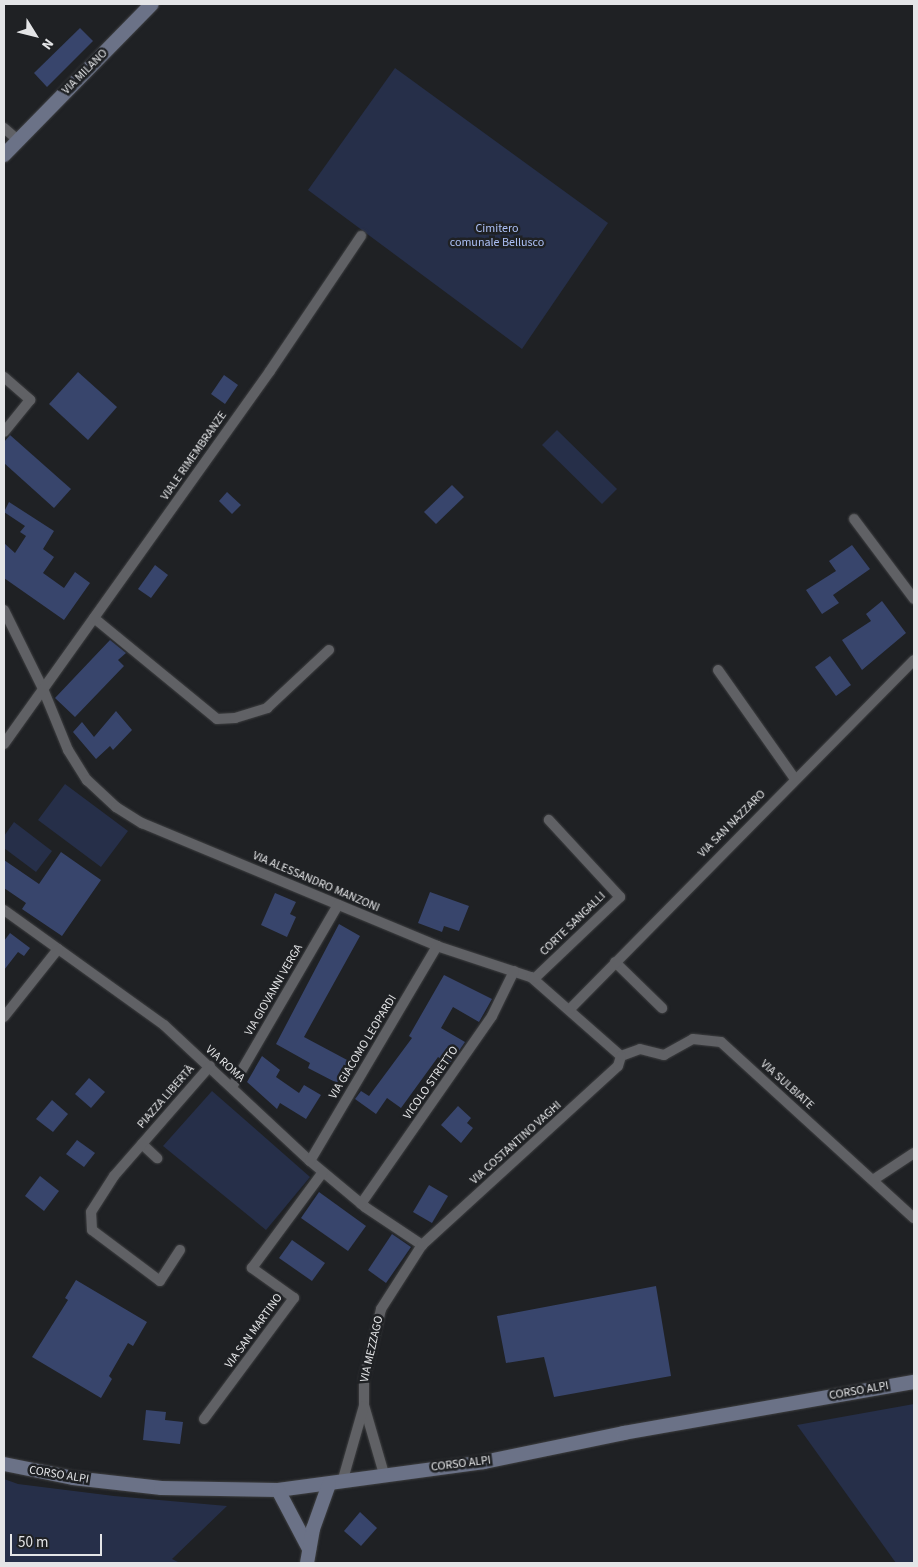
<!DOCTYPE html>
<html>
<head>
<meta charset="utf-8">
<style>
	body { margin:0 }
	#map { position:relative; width:918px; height:1567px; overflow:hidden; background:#1f2124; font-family:"Source Sans 3",sans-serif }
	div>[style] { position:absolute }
	.green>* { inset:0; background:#262f49 }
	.building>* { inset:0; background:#38456c }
	.roads { filter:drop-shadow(0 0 1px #3e3f41) drop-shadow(0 0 1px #3e3f41) }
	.street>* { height:10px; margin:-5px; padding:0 5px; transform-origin:5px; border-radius:5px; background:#606165 }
	.secondary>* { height:14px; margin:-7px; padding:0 7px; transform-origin:7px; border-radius:7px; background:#6b7287 }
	span { translate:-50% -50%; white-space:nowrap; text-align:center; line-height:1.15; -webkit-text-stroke:5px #1f2124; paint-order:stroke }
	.street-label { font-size:12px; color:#e4e5e7 }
	.park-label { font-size:12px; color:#acc0f5 }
	.frame { position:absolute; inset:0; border:5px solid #e4e5e7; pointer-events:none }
	.north { position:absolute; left:10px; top:10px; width:50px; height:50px; -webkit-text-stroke:4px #1f2124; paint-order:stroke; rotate:126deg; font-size:14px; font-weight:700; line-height:20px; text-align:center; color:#e4e5e7 }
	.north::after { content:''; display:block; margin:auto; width:18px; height:22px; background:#e4e5e7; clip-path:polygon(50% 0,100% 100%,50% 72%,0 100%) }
	.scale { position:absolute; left:10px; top:1534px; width:92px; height:22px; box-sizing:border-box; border:2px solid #e4e5e7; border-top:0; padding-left:6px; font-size:15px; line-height:18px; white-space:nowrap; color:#e4e5e7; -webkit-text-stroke:4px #1f2124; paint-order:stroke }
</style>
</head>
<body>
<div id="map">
	<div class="green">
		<div style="clip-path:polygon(395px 68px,608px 223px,522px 349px,308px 190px)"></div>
		<div style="clip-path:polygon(557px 430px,617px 489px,602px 504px,542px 445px)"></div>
		<div style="clip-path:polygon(65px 784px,128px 831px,101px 867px,38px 820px)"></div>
		<div style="clip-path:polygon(14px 822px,52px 851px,36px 872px,4px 848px,4px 836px)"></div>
		<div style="clip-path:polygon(212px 1091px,310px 1177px,266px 1230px,163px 1146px)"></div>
		<div style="clip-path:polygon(914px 1404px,914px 1563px,896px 1563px,797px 1425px)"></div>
		<div style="clip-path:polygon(4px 1479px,18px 1484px,114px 1496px,227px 1506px,172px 1559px,180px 1563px,4px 1563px)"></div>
	</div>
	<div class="building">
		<div style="clip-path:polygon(80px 28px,93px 41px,47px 87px,34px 73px)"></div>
		<div style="clip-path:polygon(78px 372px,117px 407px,88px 440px,49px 404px)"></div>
		<div style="clip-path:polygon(224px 375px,238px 385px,225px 404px,211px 394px)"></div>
		<div style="clip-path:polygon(10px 435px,71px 489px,54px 508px,4px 463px,4px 442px)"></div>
		<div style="clip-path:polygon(452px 485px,464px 497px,436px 524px,424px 512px)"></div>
		<div style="clip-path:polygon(227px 492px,241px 505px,232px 514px,219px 501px)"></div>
		<div style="clip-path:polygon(9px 502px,54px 531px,43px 549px,54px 557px,43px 573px,64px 588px,75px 572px,90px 583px,64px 620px,4px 578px,4px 543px,15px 553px,26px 536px,20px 532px,25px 526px,4px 512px)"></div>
		<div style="clip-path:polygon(852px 545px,870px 569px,833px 595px,839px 603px,822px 614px,806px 590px,836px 571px,829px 561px)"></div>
		<div style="clip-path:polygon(155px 565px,168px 575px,151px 598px,138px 589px)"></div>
		<div style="clip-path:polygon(882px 601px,906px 633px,862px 670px,842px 640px,871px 621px,866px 614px)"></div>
		<div style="clip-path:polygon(110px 640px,126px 653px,118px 660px,124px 666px,75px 717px,55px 698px)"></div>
		<div style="clip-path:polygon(830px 656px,851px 685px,836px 696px,815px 667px)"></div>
		<div style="clip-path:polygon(116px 711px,132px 730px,113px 750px,110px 746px,96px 759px,73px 732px,82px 722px,94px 737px)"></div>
		<div style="clip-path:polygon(61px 852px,101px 880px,62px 936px,22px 909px,26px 903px,4px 888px,4px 860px,39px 884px)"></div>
		<div style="clip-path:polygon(430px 892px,469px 906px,459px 931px,444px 926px,442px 932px,418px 923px)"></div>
		<div style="clip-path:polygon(275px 893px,296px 902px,290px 914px,296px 917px,287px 937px,261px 925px)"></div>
		<div style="clip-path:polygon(339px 924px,360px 936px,304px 1037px,349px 1061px,337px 1083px,308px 1068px,310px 1063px,276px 1044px)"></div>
		<div style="clip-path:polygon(10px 933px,30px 948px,24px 956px,18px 952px,4px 970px,4px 941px)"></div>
		<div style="clip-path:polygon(444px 975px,492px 999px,479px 1022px,453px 1007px,441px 1028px,465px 1042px,450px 1064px,438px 1057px,401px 1108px,387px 1098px,376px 1114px,355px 1099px,361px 1091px,369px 1096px,412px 1038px,409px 1036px)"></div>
		<div style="clip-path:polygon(262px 1056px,280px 1070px,276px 1077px,299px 1093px,304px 1085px,321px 1095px,306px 1119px,280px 1103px,277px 1109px,247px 1082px)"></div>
		<div style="clip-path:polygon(89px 1078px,105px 1092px,91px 1108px,75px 1094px)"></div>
		<div style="clip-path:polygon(52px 1100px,68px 1114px,53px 1132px,36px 1119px)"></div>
		<div style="clip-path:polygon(458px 1106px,471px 1118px,467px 1123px,473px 1128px,461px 1143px,441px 1125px)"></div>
		<div style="clip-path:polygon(77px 1140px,95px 1153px,84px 1167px,66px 1154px)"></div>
		<div style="clip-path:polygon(40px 1176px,59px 1191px,44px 1211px,25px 1196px)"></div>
		<div style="clip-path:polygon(429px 1185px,448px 1196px,432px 1223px,413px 1212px)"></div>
		<div style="clip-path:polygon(319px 1192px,366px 1226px,348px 1251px,301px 1218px)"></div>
		<div style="clip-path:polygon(392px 1234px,411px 1247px,386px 1283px,368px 1270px)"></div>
		<div style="clip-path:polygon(292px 1240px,325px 1263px,312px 1281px,279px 1258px)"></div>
		<div style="clip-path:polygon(76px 1280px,147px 1322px,133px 1346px,128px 1343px,109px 1376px,112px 1379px,101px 1398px,32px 1357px,68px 1300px,65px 1298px)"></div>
		<div style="clip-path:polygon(656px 1286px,671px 1376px,554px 1397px,544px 1357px,506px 1363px,497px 1316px)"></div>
		<div style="clip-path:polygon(146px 1410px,166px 1412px,165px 1420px,183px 1422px,180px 1444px,143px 1440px)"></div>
		<div style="clip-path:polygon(360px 1512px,377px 1528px,361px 1546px,344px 1531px)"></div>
	</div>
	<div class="roads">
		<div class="street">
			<div style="left:4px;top:128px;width:18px;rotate:41deg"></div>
			<div style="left:4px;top:377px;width:35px;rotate:41deg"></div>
			<div style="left:30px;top:400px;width:41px;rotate:129.1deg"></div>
			<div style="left:854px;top:519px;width:100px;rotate:53.1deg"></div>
			<div style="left:4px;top:610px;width:88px;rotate:63.7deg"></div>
			<div style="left:43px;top:689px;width:66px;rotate:67.7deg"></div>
			<div style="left:68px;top:750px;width:36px;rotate:58deg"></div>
			<div style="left:87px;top:780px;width:40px;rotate:43deg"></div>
			<div style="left:116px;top:807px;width:31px;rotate:32deg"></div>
			<div style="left:142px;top:823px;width:320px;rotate:22.6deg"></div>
			<div style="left:437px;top:946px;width:99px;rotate:18.3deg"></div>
			<div style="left:531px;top:977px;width:120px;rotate:41.3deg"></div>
			<div style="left:94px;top:618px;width:159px;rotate:39.4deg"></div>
			<div style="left:217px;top:719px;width:18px;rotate:-3deg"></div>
			<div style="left:235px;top:718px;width:34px;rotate:-17deg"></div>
			<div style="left:267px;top:708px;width:85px;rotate:-43.1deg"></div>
			<div style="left:718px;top:670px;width:133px;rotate:54.8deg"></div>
			<div style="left:4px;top:744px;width:458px;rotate:-54.5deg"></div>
			<div style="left:270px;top:371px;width:163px;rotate:-56deg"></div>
			<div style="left:4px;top:910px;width:197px;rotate:35.7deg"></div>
			<div style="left:164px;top:1025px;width:200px;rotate:43deg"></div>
			<div style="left:310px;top:1161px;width:72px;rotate:39.9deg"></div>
			<div style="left:365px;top:1207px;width:69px;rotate:33.7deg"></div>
			<div style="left:615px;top:962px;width:66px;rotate:44.4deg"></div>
			<div style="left:534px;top:979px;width:119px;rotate:-43.6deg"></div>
			<div style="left:620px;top:897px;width:105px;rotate:-132.7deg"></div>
			<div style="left:570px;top:1009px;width:490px;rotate:-45.4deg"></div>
			<div style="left:4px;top:1017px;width:87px;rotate:-51.5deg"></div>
			<div style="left:621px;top:1056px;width:20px;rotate:-20deg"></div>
			<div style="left:640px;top:1049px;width:25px;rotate:14deg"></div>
			<div style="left:664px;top:1055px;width:33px;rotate:-29deg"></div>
			<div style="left:693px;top:1039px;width:28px;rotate:6deg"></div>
			<div style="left:721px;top:1042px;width:261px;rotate:42.4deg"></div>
			<div style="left:232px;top:1087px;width:211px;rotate:-59.8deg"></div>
			<div style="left:142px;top:1144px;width:21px;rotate:43deg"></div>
			<div style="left:310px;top:1161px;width:250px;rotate:-59.4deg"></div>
			<div style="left:873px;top:1180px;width:49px;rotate:-33.4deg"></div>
			<div style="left:361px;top:1204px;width:229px;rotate:-55.1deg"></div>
			<div style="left:492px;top:1016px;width:50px;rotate:-63.9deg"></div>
			<div style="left:180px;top:1250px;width:37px;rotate:123deg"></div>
			<div style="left:160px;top:1281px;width:85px;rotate:-143.1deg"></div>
			<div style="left:92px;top:1230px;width:18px;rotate:-93deg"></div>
			<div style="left:91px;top:1212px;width:43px;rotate:-57.4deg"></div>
			<div style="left:114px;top:1176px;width:146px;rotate:-48.9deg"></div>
			<div style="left:204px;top:1419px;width:151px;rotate:-53.4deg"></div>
			<div style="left:294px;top:1298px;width:52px;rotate:-144.5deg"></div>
			<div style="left:252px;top:1268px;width:119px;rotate:-53.5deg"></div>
			<div style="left:384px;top:1474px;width:72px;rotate:-106.2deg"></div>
			<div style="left:364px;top:1405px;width:26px;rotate:-90deg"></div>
			<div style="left:364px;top:1379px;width:72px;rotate:-76.3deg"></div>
			<div style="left:381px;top:1309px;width:76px;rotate:-57.4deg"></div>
			<div style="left:422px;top:1245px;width:265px;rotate:-42.4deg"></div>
			<div style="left:618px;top:1066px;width:10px;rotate:-73deg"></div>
			<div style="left:343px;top:1479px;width:76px;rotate:-74deg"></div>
		</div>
		<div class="secondary">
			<div style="left:4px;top:155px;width:211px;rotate:-45.6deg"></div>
			<div style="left:4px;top:1464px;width:70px;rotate:11.5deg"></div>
			<div style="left:73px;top:1478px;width:89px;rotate:6.5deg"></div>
			<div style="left:161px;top:1488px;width:117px;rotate:1deg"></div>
			<div style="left:278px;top:1490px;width:208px;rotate:-7.7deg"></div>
			<div style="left:484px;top:1462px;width:143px;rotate:-11.7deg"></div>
			<div style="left:624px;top:1433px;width:294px;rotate:-10deg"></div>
			<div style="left:278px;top:1490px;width:67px;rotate:62.3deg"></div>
			<div style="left:307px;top:1563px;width:35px;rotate:-80deg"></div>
			<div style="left:313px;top:1529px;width:48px;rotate:-70.4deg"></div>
		</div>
	</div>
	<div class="street-label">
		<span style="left:85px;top:72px;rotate:-45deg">VIA MILANO</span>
		<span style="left:194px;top:456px;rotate:-55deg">VIALE RIMEMBRANZE</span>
		<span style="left:732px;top:824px;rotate:-45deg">VIA SAN NAZZARO</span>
		<span style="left:316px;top:882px;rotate:23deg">VIA ALESSANDRO MANZONI</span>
		<span style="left:573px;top:924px;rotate:-44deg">CORTE SANGALLI</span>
		<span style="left:274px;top:990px;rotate:-60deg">VIA GIOVANNI VERGA</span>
		<span style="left:363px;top:1047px;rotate:-59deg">VIA GIACOMO LEOPARDI</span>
		<span style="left:225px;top:1064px;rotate:42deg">VIA ROMA</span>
		<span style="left:431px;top:1083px;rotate:-55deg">VICOLO STRETTO</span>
		<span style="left:787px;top:1085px;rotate:42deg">VIA SULBIATE</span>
		<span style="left:166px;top:1097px;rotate:-49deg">PIAZZA LIBERTÀ</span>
		<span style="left:516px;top:1143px;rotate:-42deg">VIA COSTANTINO VAGHI</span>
		<span style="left:254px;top:1331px;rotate:-54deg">VIA SAN MARTINO</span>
		<span style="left:372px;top:1349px;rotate:-77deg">VIA MEZZAGO</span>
		<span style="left:859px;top:1391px;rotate:-10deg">CORSO ALPI</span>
		<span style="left:461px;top:1464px;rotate:-7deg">CORSO ALPI</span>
		<span style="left:59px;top:1475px;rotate:9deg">CORSO ALPI</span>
	</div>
	<div class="park-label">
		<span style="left:497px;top:236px">Cimitero<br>comunale Bellusco</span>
	</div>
	<div class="frame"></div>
	<div class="north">N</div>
	<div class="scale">50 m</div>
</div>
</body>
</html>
